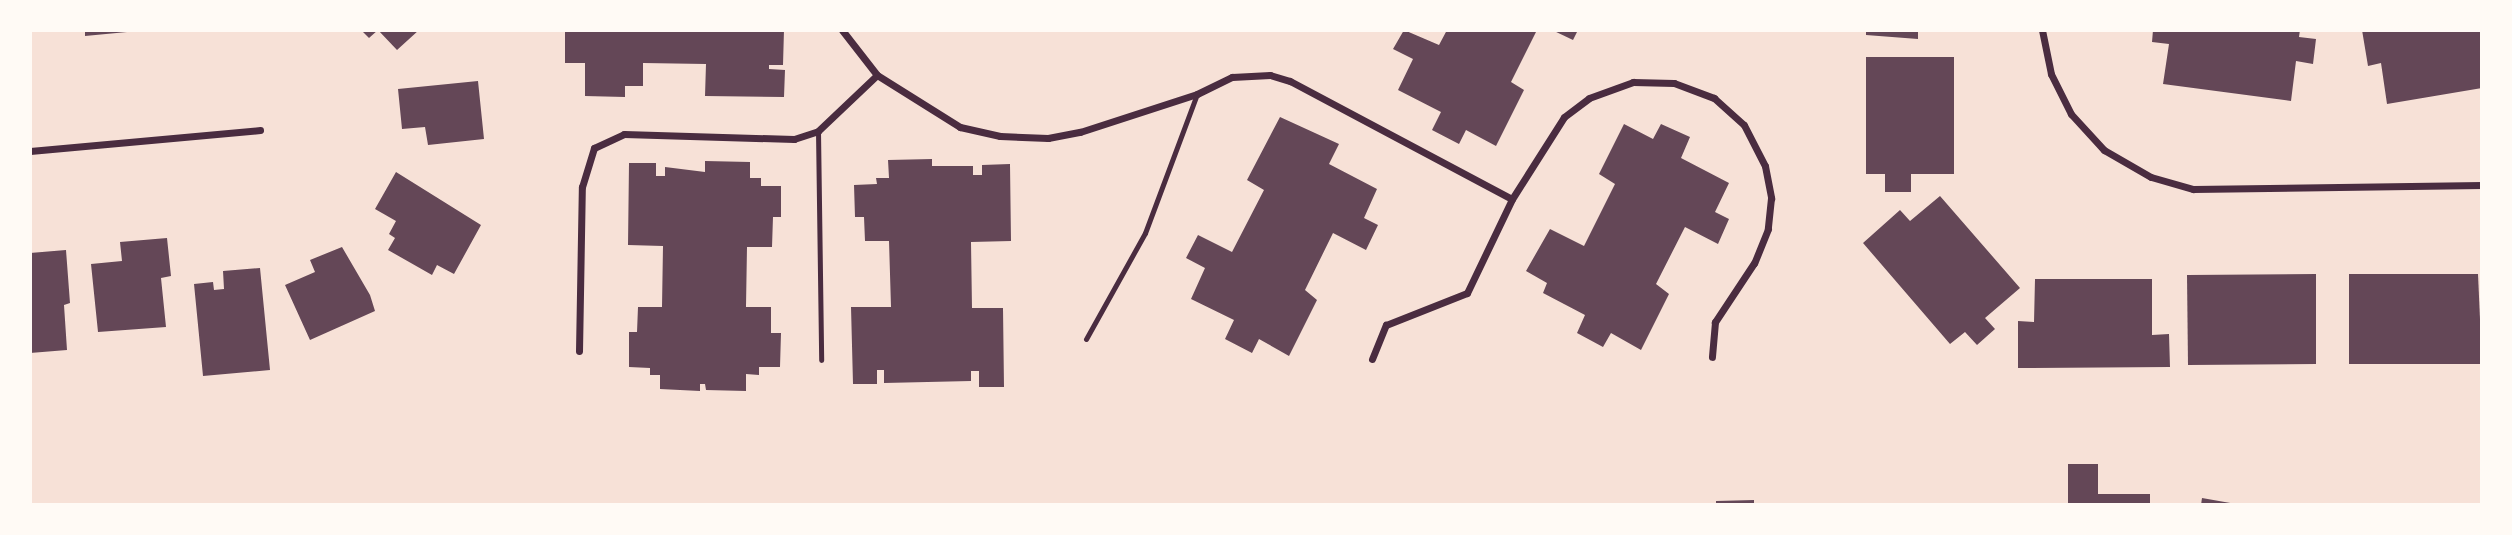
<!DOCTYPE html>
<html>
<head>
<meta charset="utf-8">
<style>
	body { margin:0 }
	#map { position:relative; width:2512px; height:535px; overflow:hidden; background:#f7e1d7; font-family:"Archivo Narrow",sans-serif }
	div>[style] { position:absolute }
	.building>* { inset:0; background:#644757 }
	.service>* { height:5px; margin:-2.5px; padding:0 2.5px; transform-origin:2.5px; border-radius:2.5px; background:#4a2c40 }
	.minor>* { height:7px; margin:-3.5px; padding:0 3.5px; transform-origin:3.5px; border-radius:3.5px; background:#4a2c40 }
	span { translate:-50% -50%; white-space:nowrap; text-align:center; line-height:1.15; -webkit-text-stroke:6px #fffaf5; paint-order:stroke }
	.frame { position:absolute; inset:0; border:32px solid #fffaf5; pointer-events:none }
</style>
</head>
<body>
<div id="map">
	<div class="building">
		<div style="clip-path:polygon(85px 30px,127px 30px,127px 32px,85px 36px)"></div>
		<div style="clip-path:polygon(361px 30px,419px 30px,397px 50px,378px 30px,369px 38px)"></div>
		<div style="clip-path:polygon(784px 30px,783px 65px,769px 65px,769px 69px,785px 70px,784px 97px,705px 96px,706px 64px,643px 63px,643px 86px,625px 86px,625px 97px,585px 96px,585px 63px,565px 63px,565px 31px)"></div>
		<div style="clip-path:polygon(1404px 30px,1439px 45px,1447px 30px,1537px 30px,1511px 82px,1524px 90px,1496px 146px,1466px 130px,1459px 144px,1432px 130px,1441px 112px,1398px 90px,1413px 59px,1393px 49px)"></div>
		<div style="clip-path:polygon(1552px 30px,1578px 30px,1573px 40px)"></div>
		<div style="clip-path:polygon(1866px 30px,1918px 30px,1918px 39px,1866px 35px)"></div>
		<div style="clip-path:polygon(2153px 30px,2300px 30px,2299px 37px,2316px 39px,2313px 64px,2296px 61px,2291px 101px,2163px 84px,2169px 44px,2152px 42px)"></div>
		<div style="clip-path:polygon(2362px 30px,2482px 30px,2482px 88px,2387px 104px,2381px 63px,2368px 66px)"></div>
		<div style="clip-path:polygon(1866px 57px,1954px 57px,1954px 174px,1911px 174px,1911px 192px,1885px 192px,1885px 174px,1866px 174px)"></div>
		<div style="clip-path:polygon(478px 81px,484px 139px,428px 145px,425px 127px,402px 129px,398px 89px)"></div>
		<div style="clip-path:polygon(1280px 117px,1339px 144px,1329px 164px,1377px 189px,1364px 218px,1378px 225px,1366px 250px,1333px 233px,1305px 290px,1317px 300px,1289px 356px,1259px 339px,1252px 353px,1225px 339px,1234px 320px,1191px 299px,1205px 268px,1186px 258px,1198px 235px,1232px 252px,1264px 190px,1247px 180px)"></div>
		<div style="clip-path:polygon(1624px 124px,1653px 139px,1661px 124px,1690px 137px,1681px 158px,1729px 183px,1715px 212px,1729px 219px,1718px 244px,1685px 227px,1656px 284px,1669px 294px,1641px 350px,1611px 333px,1603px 347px,1577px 333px,1585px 315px,1543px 293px,1547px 283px,1526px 271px,1550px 229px,1584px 246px,1615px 184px,1599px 174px)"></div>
		<div style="clip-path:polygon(932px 159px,932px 166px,973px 166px,973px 175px,982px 175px,982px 165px,1010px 164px,1011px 241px,971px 242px,972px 308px,1003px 308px,1004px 387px,979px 387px,979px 371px,971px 371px,971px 381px,884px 383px,884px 370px,877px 370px,877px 384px,853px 384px,851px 307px,891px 307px,889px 241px,865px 241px,864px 217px,855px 217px,854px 185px,877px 184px,876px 178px,889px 178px,888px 160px)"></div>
		<div style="clip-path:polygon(705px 161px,750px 162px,750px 178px,761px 178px,761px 186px,781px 186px,781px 217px,773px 217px,772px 247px,747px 247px,746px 307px,771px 307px,771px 333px,781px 333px,780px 367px,759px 367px,759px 375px,746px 374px,746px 391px,706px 390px,705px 384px,700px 384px,700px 391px,660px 389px,660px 375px,650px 375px,650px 368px,629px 367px,629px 332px,637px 332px,638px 307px,662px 307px,663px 246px,628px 245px,629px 163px,656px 163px,656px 176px,665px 176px,665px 167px,705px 172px)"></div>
		<div style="clip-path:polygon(396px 172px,481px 225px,454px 274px,437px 265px,432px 275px,388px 250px,395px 238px,389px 234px,396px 221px,375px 209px)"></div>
		<div style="clip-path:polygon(1940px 196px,2020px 288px,1985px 318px,1995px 329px,1977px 345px,1965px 332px,1950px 344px,1863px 243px,1900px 210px,1910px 221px)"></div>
		<div style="clip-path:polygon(167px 238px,171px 276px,161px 278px,166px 327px,98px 332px,91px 264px,122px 261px,120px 242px)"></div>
		<div style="clip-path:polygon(342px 247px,370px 295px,375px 311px,310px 340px,285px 285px,315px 272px,310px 260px)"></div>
		<div style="clip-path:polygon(66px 250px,70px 303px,64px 305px,67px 350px,30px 353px,30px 253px)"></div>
		<div style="clip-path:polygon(260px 268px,270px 370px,203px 376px,194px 284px,213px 282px,214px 290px,224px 289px,223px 271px)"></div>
		<div style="clip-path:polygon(2316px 274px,2316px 364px,2188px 365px,2187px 275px)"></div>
		<div style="clip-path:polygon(2349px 274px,2478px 274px,2482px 364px,2349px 364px)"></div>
		<div style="clip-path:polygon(2035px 279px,2152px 279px,2152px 335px,2169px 334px,2170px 367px,2018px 368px,2018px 321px,2034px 322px)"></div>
		<div style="clip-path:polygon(2068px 464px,2098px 464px,2098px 494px,2150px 494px,2150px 505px,2068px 505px)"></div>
		<div style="clip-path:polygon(2202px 498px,2236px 504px,2236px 505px,2201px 505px)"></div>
		<div style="clip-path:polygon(1754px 500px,1754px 505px,1716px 505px,1716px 501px)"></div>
	</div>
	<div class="service">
		<div style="left:818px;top:131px;width:229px;rotate:89.2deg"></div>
		<div style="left:1086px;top:339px;width:121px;rotate:-60.9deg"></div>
		<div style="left:1145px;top:233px;width:148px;rotate:-69.5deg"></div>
	</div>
	<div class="minor">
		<div style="left:842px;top:30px;width:57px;rotate:52.1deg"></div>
		<div style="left:877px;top:75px;width:98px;rotate:32.1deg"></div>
		<div style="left:960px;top:127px;width:41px;rotate:12.7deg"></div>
		<div style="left:1000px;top:136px;width:48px;rotate:2.4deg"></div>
		<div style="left:1048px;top:138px;width:33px;rotate:-11deg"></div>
		<div style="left:1080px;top:132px;width:123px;rotate:-18deg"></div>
		<div style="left:1197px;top:94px;width:39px;rotate:-26deg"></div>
		<div style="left:1232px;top:77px;width:38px;rotate:-3deg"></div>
		<div style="left:1270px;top:75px;width:21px;rotate:17deg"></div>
		<div style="left:1290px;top:81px;width:251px;rotate:28deg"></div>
		<div style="left:2042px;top:30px;width:45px;rotate:78.4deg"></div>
		<div style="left:2051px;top:74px;width:45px;rotate:63.4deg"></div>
		<div style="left:2071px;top:114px;width:49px;rotate:47.5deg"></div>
		<div style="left:2104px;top:150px;width:54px;rotate:29.9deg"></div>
		<div style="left:2151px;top:177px;width:44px;rotate:15.9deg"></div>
		<div style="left:2193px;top:189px;width:289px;rotate:-0.8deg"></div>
		<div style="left:30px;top:151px;width:231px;rotate:-5.2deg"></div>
		<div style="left:579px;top:351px;width:164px;rotate:-89deg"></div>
		<div style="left:582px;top:187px;width:41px;rotate:-72.9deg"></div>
		<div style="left:594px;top:148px;width:33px;rotate:-25deg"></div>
		<div style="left:624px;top:134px;width:170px;rotate:1.7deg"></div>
		<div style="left:794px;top:139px;width:25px;rotate:-18deg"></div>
		<div style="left:818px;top:131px;width:81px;rotate:-43.5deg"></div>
		<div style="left:1372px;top:359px;width:37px;rotate:-68deg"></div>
		<div style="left:1386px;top:325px;width:87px;rotate:-21.6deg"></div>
		<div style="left:1467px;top:293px;width:104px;rotate:-64.4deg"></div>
		<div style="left:1512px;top:199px;width:97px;rotate:-57.6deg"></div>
		<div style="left:1564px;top:117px;width:31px;rotate:-37deg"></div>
		<div style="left:1589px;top:98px;width:47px;rotate:-20deg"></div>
		<div style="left:1633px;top:82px;width:41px;rotate:1.4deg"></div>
		<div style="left:1674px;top:83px;width:43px;rotate:20.6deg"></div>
		<div style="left:1714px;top:98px;width:40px;rotate:42deg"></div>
		<div style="left:1744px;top:125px;width:46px;rotate:62.9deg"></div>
		<div style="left:1765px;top:166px;width:33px;rotate:79deg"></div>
		<div style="left:1771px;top:198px;width:31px;rotate:96deg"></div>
		<div style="left:1768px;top:229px;width:37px;rotate:112deg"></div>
		<div style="left:1754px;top:263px;width:71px;rotate:123.5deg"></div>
		<div style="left:1715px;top:322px;width:35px;rotate:95deg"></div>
	</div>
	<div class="frame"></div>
</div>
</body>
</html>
